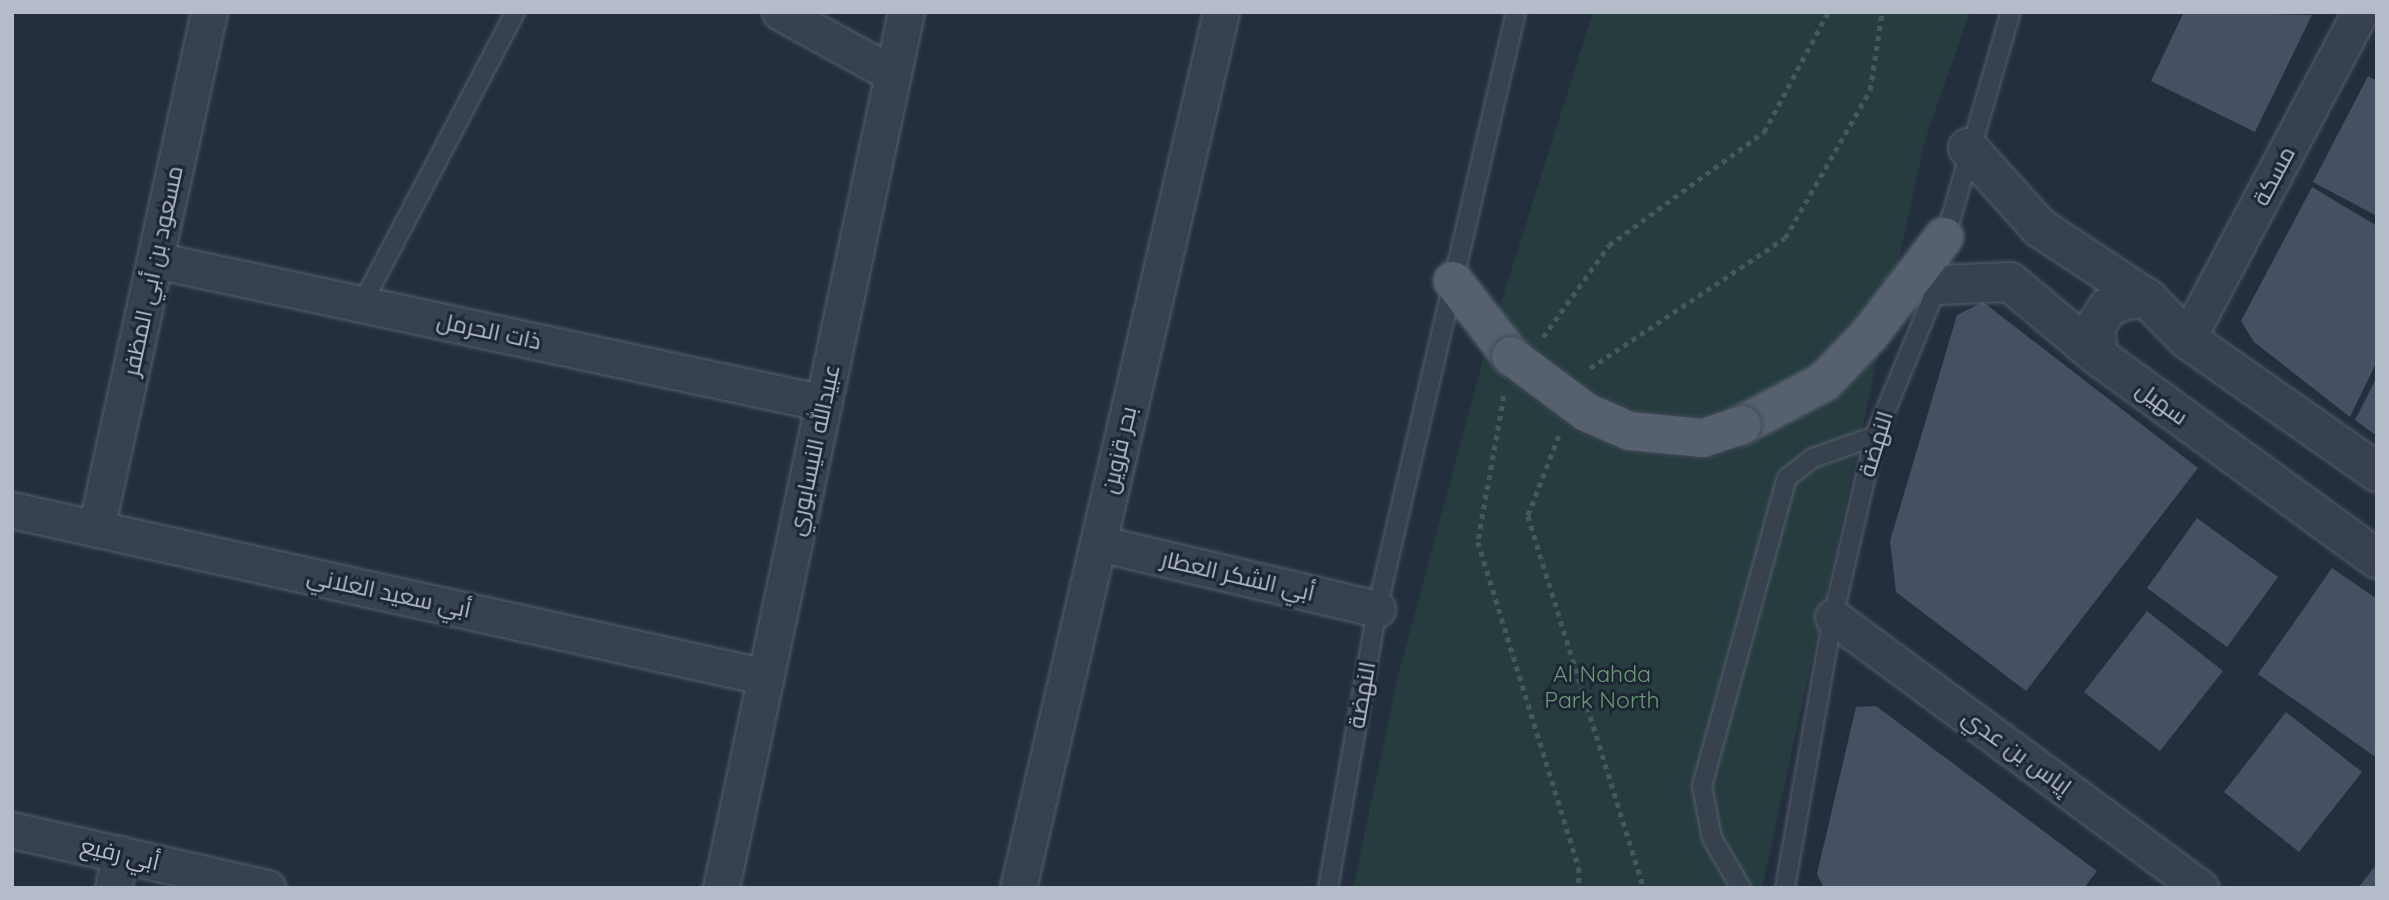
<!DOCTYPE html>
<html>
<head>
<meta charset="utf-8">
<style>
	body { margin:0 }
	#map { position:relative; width:2389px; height:900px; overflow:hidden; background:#242f3e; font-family:Quicksand,Cairo,sans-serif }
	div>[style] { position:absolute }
	.green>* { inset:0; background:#263c3f }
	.building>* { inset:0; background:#455162 }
	.path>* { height:4.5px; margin-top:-2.25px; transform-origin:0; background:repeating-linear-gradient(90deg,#44595c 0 5px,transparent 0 10px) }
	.roads { filter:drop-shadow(0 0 2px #565f6c) drop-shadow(0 0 2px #565f6c) }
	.service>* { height:18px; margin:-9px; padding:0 9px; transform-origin:9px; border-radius:9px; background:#38414e }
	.minor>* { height:35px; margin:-17.5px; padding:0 17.5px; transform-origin:17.5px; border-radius:17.5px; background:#38414e }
	.tertiary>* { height:38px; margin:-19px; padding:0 19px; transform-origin:19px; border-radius:19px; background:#38414e }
	.primary>* { height:38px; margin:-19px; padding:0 19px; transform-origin:19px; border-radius:19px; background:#56606e }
	.bridges { filter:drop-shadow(0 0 2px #414a57) drop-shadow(0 0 2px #414a57) }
	.primary-bridge>* { height:38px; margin:-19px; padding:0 19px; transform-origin:19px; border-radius:19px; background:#56606e }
	span { translate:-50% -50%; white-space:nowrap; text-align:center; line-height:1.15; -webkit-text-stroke:6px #1d2633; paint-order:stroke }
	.street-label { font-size:23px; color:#b4bcc9 }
	.park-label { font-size:23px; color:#6b9a76 }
	.frame { position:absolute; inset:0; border:14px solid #b4bcc9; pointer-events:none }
</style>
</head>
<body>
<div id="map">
	<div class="green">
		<div style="clip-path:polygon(1593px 12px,1970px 12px,1925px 140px,1762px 888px,1353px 888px,1398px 676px,1484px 356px)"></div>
	</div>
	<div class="building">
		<div style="clip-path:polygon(2184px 12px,2312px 15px,2255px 132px,2151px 81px)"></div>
		<div style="clip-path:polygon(2368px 76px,2377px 81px,2377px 216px,2313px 182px)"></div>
		<div style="clip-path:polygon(2312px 187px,2377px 226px,2377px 361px,2350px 417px,2254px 342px,2241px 321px)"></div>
		<div style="clip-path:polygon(1983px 302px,2198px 468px,2026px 691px,1896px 592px,1890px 541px,1957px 315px)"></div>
		<div style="clip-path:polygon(2377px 377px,2377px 436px,2355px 420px)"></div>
		<div style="clip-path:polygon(2197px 518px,2278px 577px,2227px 647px,2147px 588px)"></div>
		<div style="clip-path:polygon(2332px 568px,2377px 599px,2377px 758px,2258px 674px)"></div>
		<div style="clip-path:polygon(2147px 611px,2223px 671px,2160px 751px,2084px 692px)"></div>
		<div style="clip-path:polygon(1876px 706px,2097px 871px,2084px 888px,1824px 888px,1817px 874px,1856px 707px)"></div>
		<div style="clip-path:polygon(2286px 712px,2362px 772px,2299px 852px,2224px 792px)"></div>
		<div style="clip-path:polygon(2377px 864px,2377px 888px,2358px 888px)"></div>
	</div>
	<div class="path">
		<div style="left:1543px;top:337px;width:113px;rotate:-54.3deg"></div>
		<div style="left:1609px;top:245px;width:192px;rotate:-36.1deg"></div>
		<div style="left:1764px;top:132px;width:136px;rotate:-61.9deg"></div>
		<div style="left:1590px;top:368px;width:234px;rotate:-33.7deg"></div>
		<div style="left:1785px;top:238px;width:171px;rotate:-60.1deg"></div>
		<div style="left:1870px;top:90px;width:79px;rotate:-81.3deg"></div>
		<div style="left:1504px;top:396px;width:148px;rotate:100.1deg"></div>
		<div style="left:1478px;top:542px;width:341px;rotate:72.8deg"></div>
		<div style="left:1579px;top:868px;width:20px;rotate:90deg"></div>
		<div style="left:1559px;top:436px;width:86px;rotate:111.2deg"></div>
		<div style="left:1528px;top:516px;width:390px;rotate:72.7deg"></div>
	</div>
	<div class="roads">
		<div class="service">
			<div style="left:1944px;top:242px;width:240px;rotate:-73.8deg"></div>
			<div style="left:362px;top:304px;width:330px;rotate:-62.3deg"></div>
			<div style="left:1328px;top:888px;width:283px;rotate:-80deg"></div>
			<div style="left:1377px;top:609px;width:613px;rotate:-76.89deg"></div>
			<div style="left:1741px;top:888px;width:58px;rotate:-120.1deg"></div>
			<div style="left:1712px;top:838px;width:53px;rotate:-100.9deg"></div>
			<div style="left:1702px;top:786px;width:320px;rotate:-74.6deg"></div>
			<div style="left:1787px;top:478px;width:33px;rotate:-38deg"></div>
			<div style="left:1813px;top:458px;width:66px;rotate:-19.5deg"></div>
			<div style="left:1785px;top:888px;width:275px;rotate:-80deg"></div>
			<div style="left:1833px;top:617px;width:186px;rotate:-76.9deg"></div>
			<div style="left:1875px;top:436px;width:169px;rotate:-67.4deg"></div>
		</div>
		<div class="minor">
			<div style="left:780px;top:12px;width:129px;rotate:28.8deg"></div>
			<div style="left:155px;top:260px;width:684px;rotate:12.07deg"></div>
			<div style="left:2187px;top:339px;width:370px;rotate:-62.1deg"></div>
			<div style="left:12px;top:510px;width:772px;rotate:12.49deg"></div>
			<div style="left:96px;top:529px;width:529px;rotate:-77.67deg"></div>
			<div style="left:1098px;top:543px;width:287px;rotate:13.3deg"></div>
			<div style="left:1833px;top:617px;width:456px;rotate:36.4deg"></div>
			<div style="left:12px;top:830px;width:262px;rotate:12.8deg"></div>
			<div style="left:113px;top:888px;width:35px;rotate:-78deg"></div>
			<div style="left:721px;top:888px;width:895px;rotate:-78.08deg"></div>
			<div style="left:1018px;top:888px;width:899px;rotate:-76.95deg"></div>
		</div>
		<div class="tertiary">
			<div style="left:1968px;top:148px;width:108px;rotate:48deg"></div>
			<div style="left:2040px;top:228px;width:129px;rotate:33.3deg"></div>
			<div style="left:2148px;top:299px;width:56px;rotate:45.7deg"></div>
			<div style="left:2187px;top:339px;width:232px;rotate:35deg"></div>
			<div style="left:1939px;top:285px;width:71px;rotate:-2.4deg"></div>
			<div style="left:2010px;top:282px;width:115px;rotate:40.1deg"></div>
			<div style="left:2098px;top:356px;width:345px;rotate:36deg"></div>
			<div style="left:2098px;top:356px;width:29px;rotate:-96deg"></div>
			<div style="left:2095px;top:327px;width:24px;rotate:-57deg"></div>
			<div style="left:2108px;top:307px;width:22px;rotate:-22deg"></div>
			<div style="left:2128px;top:299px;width:20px"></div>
		</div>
		<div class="primary">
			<div style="left:1453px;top:281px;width:95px;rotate:52.3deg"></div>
			<div style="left:1742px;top:425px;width:93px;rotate:-27.7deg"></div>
			<div style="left:1824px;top:382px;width:66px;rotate:-46.2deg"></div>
			<div style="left:1870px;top:334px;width:122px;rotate:-52.7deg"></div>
		</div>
	</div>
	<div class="bridges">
		<div class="primary-bridge">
			<div style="left:1511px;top:356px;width:94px;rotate:36.7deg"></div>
			<div style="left:1586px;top:412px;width:47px;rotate:23.8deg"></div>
			<div style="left:1629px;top:431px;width:74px;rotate:5.4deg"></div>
			<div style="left:1703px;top:438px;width:41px;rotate:-18.4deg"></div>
		</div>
	</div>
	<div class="street-label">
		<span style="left:2274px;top:176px;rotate:-62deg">مسكة</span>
		<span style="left:153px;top:271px;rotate:-78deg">مسعود بن أبي المظفر</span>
		<span style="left:489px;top:331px;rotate:12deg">ذات الحرمل</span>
		<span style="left:2162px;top:403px;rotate:36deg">سهيل</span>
		<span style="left:1876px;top:444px;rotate:-73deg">النهضة</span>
		<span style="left:814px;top:450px;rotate:-78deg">عبيدالله النيسابوري</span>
		<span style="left:1119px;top:450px;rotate:-77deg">بحر قزوين</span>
		<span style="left:1238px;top:576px;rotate:13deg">أبي الشكر العطار</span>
		<span style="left:389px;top:593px;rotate:12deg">أبي سعيد العلاني</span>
		<span style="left:1362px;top:695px;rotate:-80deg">النهضة</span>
		<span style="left:2017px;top:752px;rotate:36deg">إياس بن عدي</span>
		<span style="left:120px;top:854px;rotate:13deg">أبي رفيع</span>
	</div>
	<div class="park-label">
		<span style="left:1602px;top:687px">Al Nahda<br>Park North</span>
	</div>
	<div class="frame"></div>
</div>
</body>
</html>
